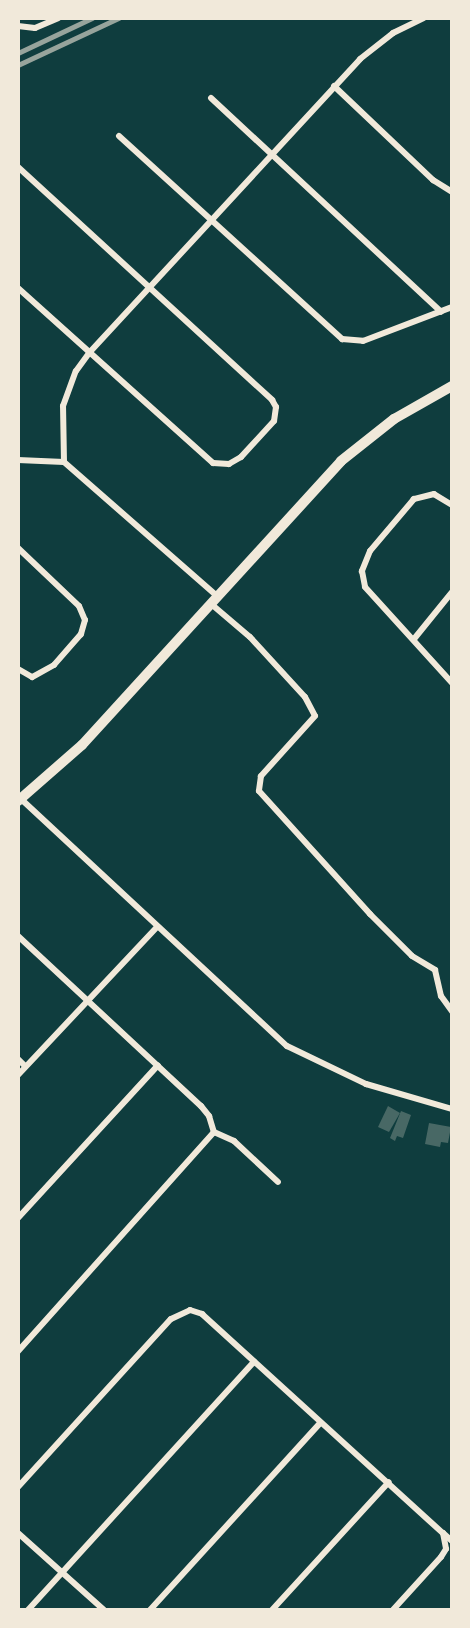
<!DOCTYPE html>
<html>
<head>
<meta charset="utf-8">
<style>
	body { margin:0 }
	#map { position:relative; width:470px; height:1628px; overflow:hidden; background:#0f3d3e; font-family:"Open Sans",sans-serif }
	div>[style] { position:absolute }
	.building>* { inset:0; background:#486865 }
	.minor>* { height:6px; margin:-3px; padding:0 3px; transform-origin:3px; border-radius:3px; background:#f1e9da }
	.tertiary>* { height:10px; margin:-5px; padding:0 5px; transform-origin:5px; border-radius:5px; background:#f1e9da }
	.rail>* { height:4.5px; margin:-2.25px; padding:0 2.25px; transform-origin:2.25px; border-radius:2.25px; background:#97a49c }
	span { translate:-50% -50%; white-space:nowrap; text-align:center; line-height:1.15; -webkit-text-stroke:5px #f1e9da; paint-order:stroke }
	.frame { position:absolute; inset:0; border:20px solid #f1e9da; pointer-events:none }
</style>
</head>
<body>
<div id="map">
	<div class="building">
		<div style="clip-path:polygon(388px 1106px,400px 1113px,389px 1132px,378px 1127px)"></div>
		<div style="clip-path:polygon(401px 1111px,411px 1115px,403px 1138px,397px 1136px,395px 1141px,390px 1138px)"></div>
		<div style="clip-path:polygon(429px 1123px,451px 1127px,448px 1143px,441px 1142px,440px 1147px,425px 1144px)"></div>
	</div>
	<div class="minor">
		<div style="left:18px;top:26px;width:17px;rotate:7deg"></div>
		<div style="left:35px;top:28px;width:25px;rotate:-23deg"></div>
		<div style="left:334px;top:86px;width:137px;rotate:43.5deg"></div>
		<div style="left:433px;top:180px;width:22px;rotate:32deg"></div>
		<div style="left:211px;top:98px;width:314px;rotate:42.9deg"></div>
		<div style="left:119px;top:136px;width:302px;rotate:42.3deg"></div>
		<div style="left:342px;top:339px;width:21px;rotate:5deg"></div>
		<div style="left:363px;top:341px;width:95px;rotate:-20.9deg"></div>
		<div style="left:18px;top:167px;width:345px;rotate:42.5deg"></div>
		<div style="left:272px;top:400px;width:8px;rotate:60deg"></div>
		<div style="left:276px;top:407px;width:14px;rotate:98deg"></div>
		<div style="left:274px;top:421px;width:49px;rotate:132.5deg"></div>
		<div style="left:241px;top:457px;width:14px;rotate:150deg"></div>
		<div style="left:229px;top:464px;width:16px;rotate:-176deg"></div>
		<div style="left:213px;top:463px;width:262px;rotate:-138.1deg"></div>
		<div style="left:18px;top:460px;width:46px;rotate:2.5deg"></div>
		<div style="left:64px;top:462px;width:203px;rotate:41.2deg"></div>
		<div style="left:64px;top:462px;width:56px;rotate:-91deg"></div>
		<div style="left:63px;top:406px;width:37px;rotate:-70deg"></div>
		<div style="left:76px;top:371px;width:22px;rotate:-54deg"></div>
		<div style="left:89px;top:353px;width:400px;rotate:-47.3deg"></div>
		<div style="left:360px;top:59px;width:42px;rotate:-38.2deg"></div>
		<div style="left:393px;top:33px;width:34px;rotate:-26deg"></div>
		<div style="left:452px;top:505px;width:21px;rotate:-149deg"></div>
		<div style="left:434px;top:494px;width:21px;rotate:166deg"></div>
		<div style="left:414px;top:499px;width:68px;rotate:130.2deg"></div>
		<div style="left:370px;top:551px;width:22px;rotate:112deg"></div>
		<div style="left:362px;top:571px;width:16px;rotate:79deg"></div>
		<div style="left:365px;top:587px;width:130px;rotate:47.8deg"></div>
		<div style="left:18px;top:548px;width:84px;rotate:43.6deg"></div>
		<div style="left:79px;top:606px;width:15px;rotate:67deg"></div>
		<div style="left:85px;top:620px;width:15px;rotate:106deg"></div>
		<div style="left:81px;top:634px;width:41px;rotate:131.1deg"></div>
		<div style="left:54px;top:665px;width:25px;rotate:151deg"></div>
		<div style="left:32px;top:677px;width:16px;rotate:-150deg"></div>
		<div style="left:210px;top:603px;width:52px;rotate:40.4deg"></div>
		<div style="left:250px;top:637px;width:81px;rotate:47.5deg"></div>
		<div style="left:305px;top:697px;width:21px;rotate:62deg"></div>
		<div style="left:315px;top:716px;width:81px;rotate:132deg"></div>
		<div style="left:261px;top:776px;width:15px;rotate:98deg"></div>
		<div style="left:259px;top:791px;width:166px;rotate:47.9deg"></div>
		<div style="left:370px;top:914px;width:59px;rotate:45deg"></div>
		<div style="left:412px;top:956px;width:27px;rotate:31deg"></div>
		<div style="left:435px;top:970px;width:27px;rotate:77deg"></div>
		<div style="left:441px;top:996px;width:19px;rotate:54deg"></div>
		<div style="left:414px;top:639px;width:60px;rotate:-51deg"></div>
		<div style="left:21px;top:799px;width:363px;rotate:42.9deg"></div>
		<div style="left:287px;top:1046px;width:88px;rotate:25.7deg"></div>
		<div style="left:366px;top:1084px;width:90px;rotate:16.2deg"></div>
		<div style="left:18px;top:936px;width:250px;rotate:42.9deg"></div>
		<div style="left:201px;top:1106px;width:13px;rotate:51deg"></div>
		<div style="left:209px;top:1116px;width:17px;rotate:73deg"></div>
		<div style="left:214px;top:1132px;width:294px;rotate:131.8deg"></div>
		<div style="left:18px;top:1059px;width:10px;rotate:45deg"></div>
		<div style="left:18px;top:1075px;width:202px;rotate:-46.8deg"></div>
		<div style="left:214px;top:1132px;width:22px;rotate:24deg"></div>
		<div style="left:234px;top:1141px;width:60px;rotate:43deg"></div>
		<div style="left:18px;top:1218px;width:207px;rotate:-47.5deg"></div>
		<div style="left:18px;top:1487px;width:227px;rotate:-47.7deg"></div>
		<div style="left:171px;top:1319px;width:21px;rotate:-25deg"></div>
		<div style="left:190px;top:1310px;width:13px;rotate:18deg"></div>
		<div style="left:202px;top:1314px;width:326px;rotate:42.3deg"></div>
		<div style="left:443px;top:1533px;width:16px;rotate:79deg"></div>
		<div style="left:446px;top:1549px;width:9px;rotate:122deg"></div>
		<div style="left:441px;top:1557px;width:72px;rotate:132.2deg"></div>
		<div style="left:18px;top:1533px;width:115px;rotate:41.8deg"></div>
		<div style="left:443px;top:1533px;width:12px;rotate:42deg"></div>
		<div style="left:28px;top:1610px;width:336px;rotate:-47.7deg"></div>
		<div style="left:150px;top:1610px;width:253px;rotate:-47.7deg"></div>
		<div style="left:272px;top:1610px;width:173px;rotate:-47.6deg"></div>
	</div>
	<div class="tertiary">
		<div style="left:18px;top:801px;width:85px;rotate:-41.2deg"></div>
		<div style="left:82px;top:745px;width:384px;rotate:-47.6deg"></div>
		<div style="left:341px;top:461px;width:68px;rotate:-38.4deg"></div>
		<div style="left:394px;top:419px;width:67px;rotate:-29.6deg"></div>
	</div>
	<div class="rail">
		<div style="left:18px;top:53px;width:82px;rotate:-25.3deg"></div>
		<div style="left:18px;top:65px;width:111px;rotate:-25deg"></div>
	</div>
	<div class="frame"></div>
</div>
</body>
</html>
